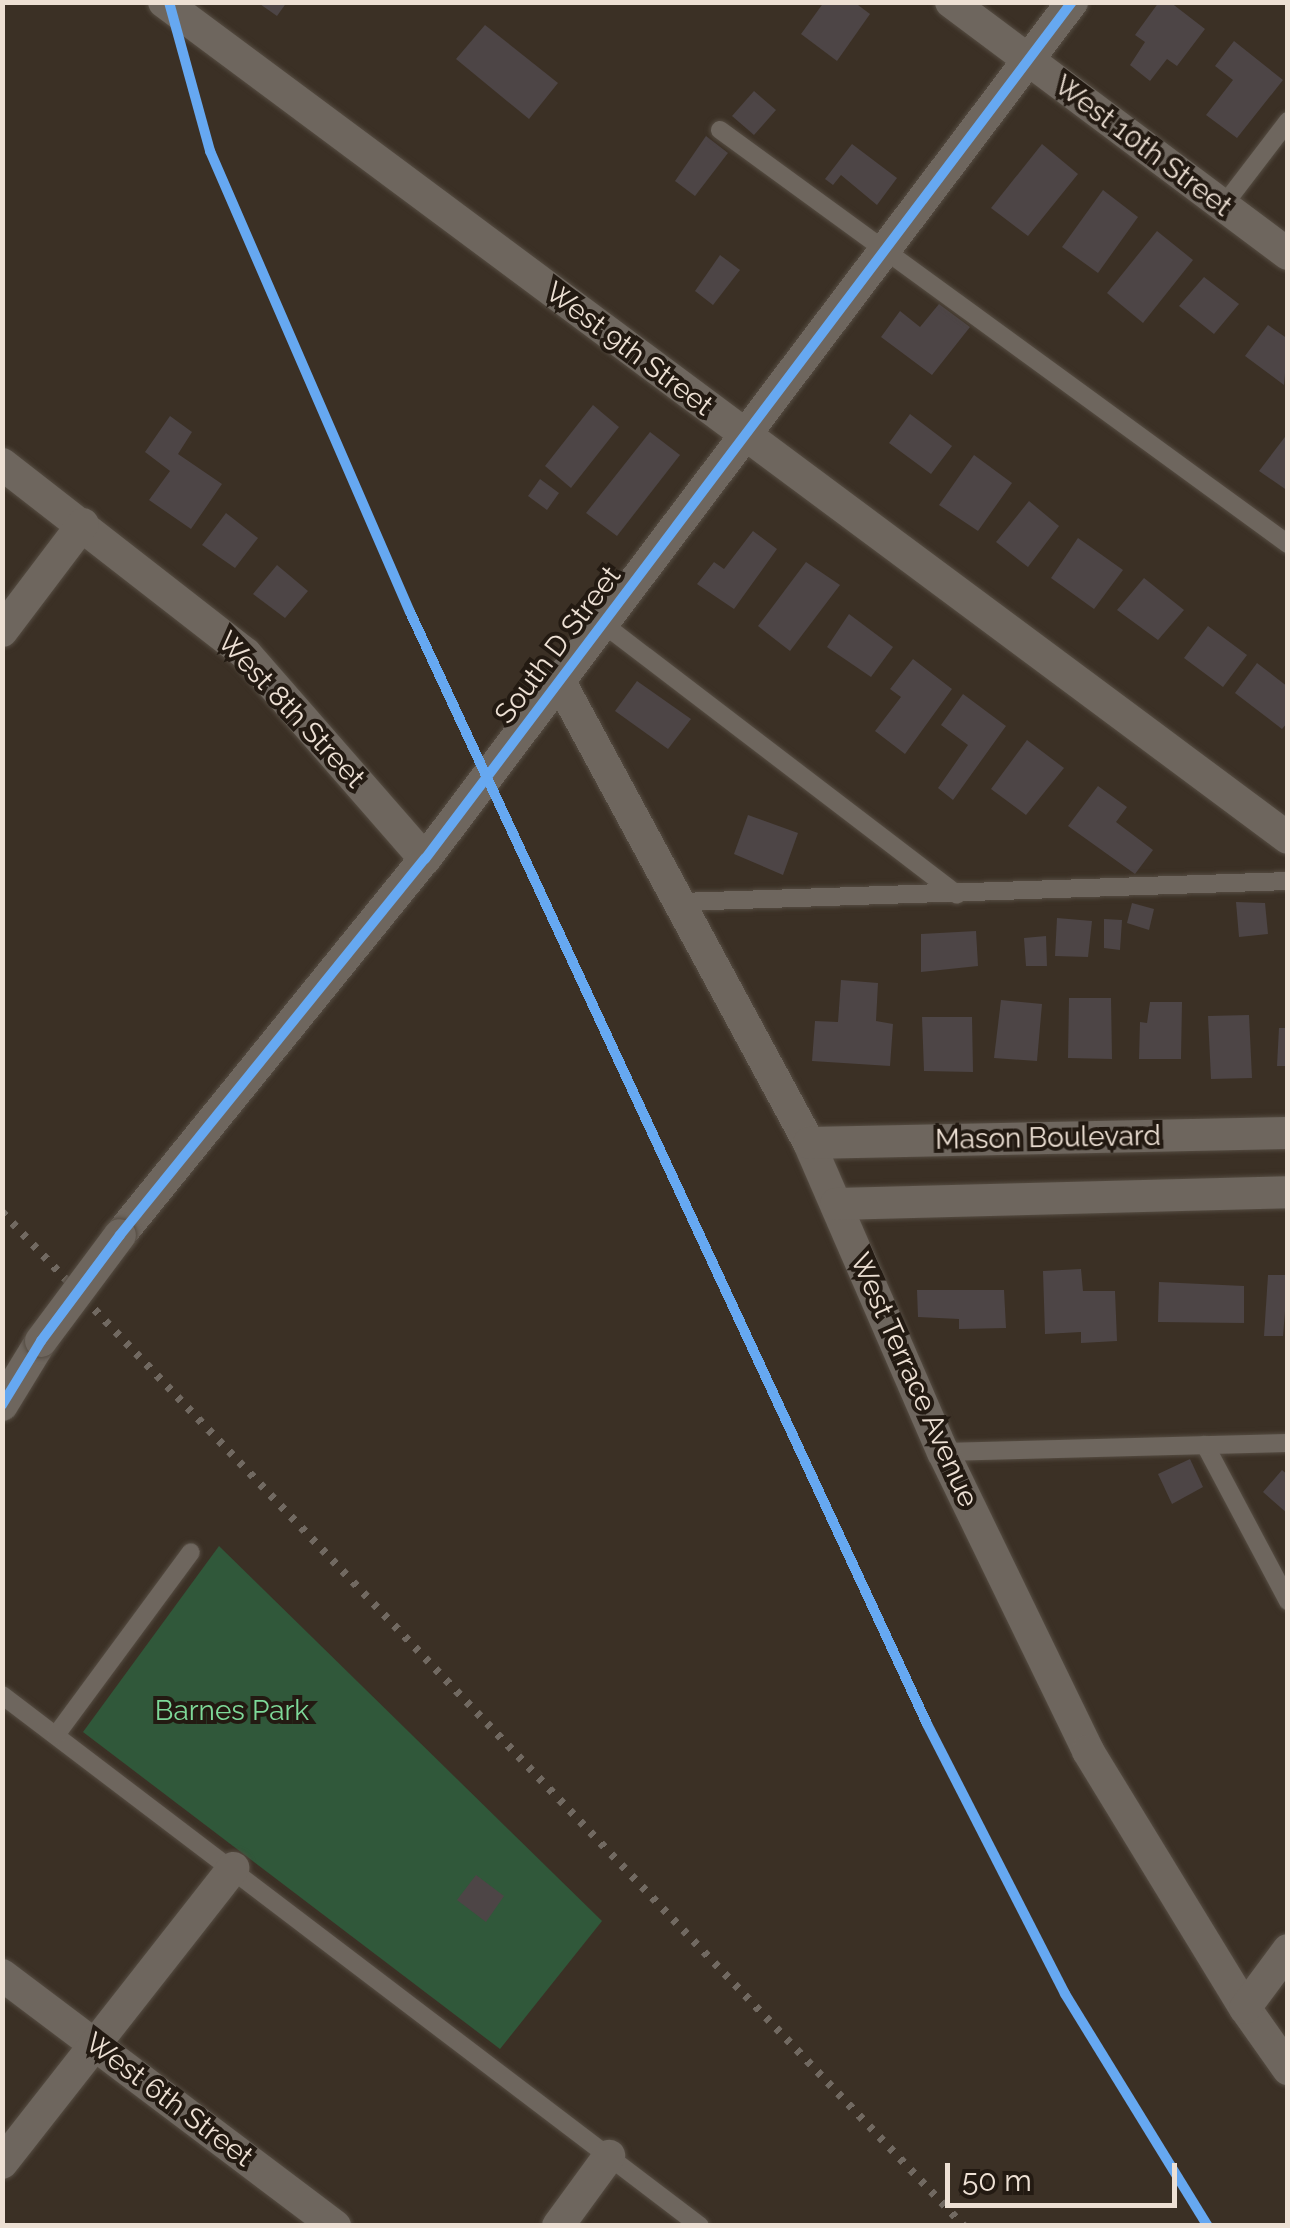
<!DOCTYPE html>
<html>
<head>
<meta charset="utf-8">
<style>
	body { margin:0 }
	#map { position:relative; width:1290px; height:2228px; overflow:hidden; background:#3b3025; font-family:Raleway,sans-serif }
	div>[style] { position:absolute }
	.green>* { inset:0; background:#30583a }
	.building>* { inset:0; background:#4d4546 }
	.roads { filter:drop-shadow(0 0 2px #554c42) drop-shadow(0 0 2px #554c42) }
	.lane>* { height:18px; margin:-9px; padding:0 9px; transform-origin:9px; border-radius:9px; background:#6e665e }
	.street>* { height:32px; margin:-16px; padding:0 16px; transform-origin:16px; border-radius:16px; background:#6e665e }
	.rail>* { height:8px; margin-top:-4px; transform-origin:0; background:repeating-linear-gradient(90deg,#716961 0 5px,transparent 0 15px) }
	.bridges { filter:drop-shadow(0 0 2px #554c42) drop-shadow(0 0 2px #554c42) }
	.street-bridge>* { height:32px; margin:-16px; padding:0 16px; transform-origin:16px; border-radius:16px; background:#6e665e }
	.cycleway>* { height:10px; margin:-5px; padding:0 5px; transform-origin:5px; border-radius:5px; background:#66a8f1 }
	span { translate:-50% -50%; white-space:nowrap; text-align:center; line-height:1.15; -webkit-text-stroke:8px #231a12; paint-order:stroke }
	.street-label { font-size:28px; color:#ede0d4 }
	.park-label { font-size:28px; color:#7ed999 }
	.frame { position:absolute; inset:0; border:5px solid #ede0d4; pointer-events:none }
	.scale { position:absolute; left:945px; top:2163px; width:232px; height:45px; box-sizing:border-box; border:5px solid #ede0d4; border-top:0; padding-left:12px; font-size:30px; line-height:35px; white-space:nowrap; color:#ede0d4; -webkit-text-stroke:8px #231a12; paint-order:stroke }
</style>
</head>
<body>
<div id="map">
	<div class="green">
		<div style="clip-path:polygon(219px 1546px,602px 1921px,500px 2049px,83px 1732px)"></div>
	</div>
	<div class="building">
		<div style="clip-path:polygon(257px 2px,287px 2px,277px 16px)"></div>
		<div style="clip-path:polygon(824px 2px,854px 2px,870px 14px,837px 61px,801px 34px)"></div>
		<div style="clip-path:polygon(1159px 2px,1170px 2px,1205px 29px,1177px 66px,1167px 59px,1150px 81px,1130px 65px,1145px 42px,1135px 35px)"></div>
		<div style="clip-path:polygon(485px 25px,558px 83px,529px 119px,456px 59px)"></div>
		<div style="clip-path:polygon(1234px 41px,1283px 80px,1237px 138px,1206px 115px,1233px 80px,1215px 66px)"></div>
		<div style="clip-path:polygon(754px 91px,776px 110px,754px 135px,732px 116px)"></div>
		<div style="clip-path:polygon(706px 136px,728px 153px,695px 196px,675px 181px)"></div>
		<div style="clip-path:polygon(852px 144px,897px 178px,877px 205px,841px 175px,833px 185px,825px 179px)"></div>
		<div style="clip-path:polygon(1042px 144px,1078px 174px,1028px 236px,991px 208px)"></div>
		<div style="clip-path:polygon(1103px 190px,1138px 217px,1098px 273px,1062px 247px)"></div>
		<div style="clip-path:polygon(1157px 231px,1193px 260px,1143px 323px,1107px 293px)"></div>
		<div style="clip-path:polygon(720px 255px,740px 270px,713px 305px,695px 291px)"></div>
		<div style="clip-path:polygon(1204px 277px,1239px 304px,1214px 334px,1179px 306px)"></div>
		<div style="clip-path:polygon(939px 304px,970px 327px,932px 375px,881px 337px,900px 311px,920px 327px)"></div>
		<div style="clip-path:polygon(1268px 325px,1288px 339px,1284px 385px,1245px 356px)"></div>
		<div style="clip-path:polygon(593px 405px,619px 427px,571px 488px,545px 466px)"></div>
		<div style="clip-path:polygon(910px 414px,952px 446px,931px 474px,889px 443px)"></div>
		<div style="clip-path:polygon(170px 416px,192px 432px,178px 454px,222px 484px,191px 529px,149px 500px,170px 471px,145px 452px)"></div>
		<div style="clip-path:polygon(650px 432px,680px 455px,617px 536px,586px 513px)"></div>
		<div style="clip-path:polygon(1288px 433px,1288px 491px,1259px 471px)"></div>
		<div style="clip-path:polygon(974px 455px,1012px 483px,978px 531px,939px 505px)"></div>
		<div style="clip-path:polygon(540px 479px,559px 493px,547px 510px,528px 496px)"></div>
		<div style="clip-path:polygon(1029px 501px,1059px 526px,1028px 567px,996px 542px)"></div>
		<div style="clip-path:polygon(226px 513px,258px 538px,235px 568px,202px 545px)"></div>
		<div style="clip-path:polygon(753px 531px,777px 549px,734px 609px,697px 584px,714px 562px,724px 569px)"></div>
		<div style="clip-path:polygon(1078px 538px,1123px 570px,1094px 609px,1051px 578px)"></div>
		<div style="clip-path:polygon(806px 562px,840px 585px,790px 651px,758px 626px)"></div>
		<div style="clip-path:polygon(277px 565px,308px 591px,285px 618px,253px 594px)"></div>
		<div style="clip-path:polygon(1144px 578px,1184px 610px,1158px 640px,1117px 610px)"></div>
		<div style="clip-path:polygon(849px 614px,893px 647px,871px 677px,827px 647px)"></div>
		<div style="clip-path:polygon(1208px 626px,1247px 655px,1223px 687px,1184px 658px)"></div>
		<div style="clip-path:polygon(913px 659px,952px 689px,905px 754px,875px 731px,901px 697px,890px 689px)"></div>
		<div style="clip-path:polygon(1257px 663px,1288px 687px,1288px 722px,1282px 729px,1235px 693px)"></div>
		<div style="clip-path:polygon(637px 681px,691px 719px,668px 749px,615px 711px)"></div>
		<div style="clip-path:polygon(963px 694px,1006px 726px,953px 800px,938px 788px,968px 745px,941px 725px)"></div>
		<div style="clip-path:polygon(1027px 740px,1064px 768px,1026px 815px,991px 789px)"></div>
		<div style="clip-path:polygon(1098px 786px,1127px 807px,1116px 822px,1153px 850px,1135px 874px,1068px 826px)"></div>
		<div style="clip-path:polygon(748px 815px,798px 833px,783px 875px,734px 854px)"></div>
		<div style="clip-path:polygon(1236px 902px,1265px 903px,1268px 934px,1239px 937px)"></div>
		<div style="clip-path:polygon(1132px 903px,1154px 909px,1149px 930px,1127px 923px)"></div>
		<div style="clip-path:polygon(1057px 918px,1092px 921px,1088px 957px,1055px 956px)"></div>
		<div style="clip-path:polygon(1104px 919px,1122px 920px,1120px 950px,1104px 948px)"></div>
		<div style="clip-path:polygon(976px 931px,978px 966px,921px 972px,921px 934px)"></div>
		<div style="clip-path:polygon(1046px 936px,1047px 966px,1026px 966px,1024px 938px)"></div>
		<div style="clip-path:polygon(841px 980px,878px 983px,876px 1021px,893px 1024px,890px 1066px,812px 1061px,815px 1021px,838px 1022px)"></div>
		<div style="clip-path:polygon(1069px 998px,1111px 998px,1112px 1059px,1068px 1058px)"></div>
		<div style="clip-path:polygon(1001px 1000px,1042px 1004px,1037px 1061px,994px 1058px)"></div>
		<div style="clip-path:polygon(1150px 1002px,1182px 1002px,1181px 1059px,1139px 1059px,1140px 1022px,1147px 1023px)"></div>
		<div style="clip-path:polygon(1249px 1015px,1252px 1078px,1211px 1079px,1208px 1016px)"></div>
		<div style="clip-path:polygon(922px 1017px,972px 1017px,973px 1072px,924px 1071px)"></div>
		<div style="clip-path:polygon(1279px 1028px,1288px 1028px,1288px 1066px,1277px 1066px)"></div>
		<div style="clip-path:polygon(1081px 1269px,1083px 1291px,1115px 1291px,1117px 1341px,1081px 1343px,1081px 1332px,1045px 1334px,1043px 1271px)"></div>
		<div style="clip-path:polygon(1268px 1275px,1288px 1275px,1283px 1336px,1264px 1336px)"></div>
		<div style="clip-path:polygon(1159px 1282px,1244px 1286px,1244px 1323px,1158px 1322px)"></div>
		<div style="clip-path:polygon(917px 1290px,1004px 1290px,1006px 1328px,959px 1329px,959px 1319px,918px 1317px)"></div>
		<div style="clip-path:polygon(1190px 1459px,1203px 1487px,1172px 1504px,1158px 1474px)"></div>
		<div style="clip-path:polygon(1282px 1470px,1288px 1475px,1288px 1514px,1263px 1492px)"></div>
		<div style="clip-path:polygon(476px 1875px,504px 1896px,486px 1922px,457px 1900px)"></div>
	</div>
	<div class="roads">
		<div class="lane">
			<div style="left:720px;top:130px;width:703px;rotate:36.09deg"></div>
			<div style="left:1223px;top:206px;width:107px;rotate:-52.6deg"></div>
			<div style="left:602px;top:623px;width:447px;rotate:37.4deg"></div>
			<div style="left:681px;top:902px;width:607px;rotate:-1.98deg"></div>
			<div style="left:1205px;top:1445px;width:177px;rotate:62deg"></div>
			<div style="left:943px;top:1452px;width:345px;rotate:-1.5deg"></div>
			<div style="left:2px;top:1695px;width:877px;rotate:37.26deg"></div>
			<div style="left:56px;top:1735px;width:227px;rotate:-53.6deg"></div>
		</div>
		<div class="street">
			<div style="left:164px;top:2px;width:1401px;rotate:36.64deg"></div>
			<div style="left:951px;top:2px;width:421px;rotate:36.8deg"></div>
			<div style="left:2px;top:464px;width:309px;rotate:37.9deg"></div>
			<div style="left:246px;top:654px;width:272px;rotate:48.9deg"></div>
			<div style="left:2px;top:631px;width:134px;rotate:-52.9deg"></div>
			<div style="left:559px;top:680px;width:526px;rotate:61.63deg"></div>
			<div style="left:809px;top:1143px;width:337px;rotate:66.6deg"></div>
			<div style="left:943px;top:1452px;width:332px;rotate:64.1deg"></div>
			<div style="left:1088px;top:1751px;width:301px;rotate:58.6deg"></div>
			<div style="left:1245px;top:2008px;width:75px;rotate:54.8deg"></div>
			<div style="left:809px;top:1143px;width:479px;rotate:-1.2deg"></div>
			<div style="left:836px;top:1204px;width:452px;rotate:-1.5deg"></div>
			<div style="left:120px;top:1235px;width:484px;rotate:-51deg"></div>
			<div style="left:425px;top:859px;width:1074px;rotate:-52.95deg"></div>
			<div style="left:2px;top:1405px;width:75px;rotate:-58.6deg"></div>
			<div style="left:2px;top:1975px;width:417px;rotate:37deg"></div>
			<div style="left:1245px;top:2008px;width:72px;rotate:-53.4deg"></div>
			<div style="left:2px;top:2163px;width:375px;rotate:-51.9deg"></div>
			<div style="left:558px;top:2226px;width:87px;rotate:-53.9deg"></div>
		</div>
	</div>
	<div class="rail">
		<div style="left:2px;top:1212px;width:1398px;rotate:46.51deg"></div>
	</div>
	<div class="bridges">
		<div class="street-bridge">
			<div style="left:41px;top:1341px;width:132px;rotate:-53.3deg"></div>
		</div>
	</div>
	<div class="cycleway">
		<div style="left:169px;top:2px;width:155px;rotate:74.6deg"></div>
		<div style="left:210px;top:151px;width:503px;rotate:66.55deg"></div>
		<div style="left:410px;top:612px;width:1226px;rotate:65.06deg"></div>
		<div style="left:927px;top:1724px;width:303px;rotate:62.9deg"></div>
		<div style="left:1065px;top:1994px;width:273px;rotate:58.4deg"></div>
		<div style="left:2px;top:1405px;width:75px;rotate:-58.6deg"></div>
		<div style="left:41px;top:1341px;width:132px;rotate:-53.3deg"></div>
		<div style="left:120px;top:1235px;width:484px;rotate:-51deg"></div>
		<div style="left:425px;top:859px;width:1074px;rotate:-52.95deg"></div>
	</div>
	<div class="street-label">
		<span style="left:1143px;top:146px;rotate:37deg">West 10th Street</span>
		<span style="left:629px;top:349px;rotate:37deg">West 9th Street</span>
		<span style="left:558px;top:645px;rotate:-53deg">South D Street</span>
		<span style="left:291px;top:710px;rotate:47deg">West 8th Street</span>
		<span style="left:1048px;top:1138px;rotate:-1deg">Mason Boulevard</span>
		<span style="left:914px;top:1380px;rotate:66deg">West Terrace Avenue</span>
		<span style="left:169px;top:2100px;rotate:37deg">West 6th Street</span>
	</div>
	<div class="park-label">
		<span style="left:232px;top:1711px">Barnes Park</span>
	</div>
	<div class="frame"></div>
	<div class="scale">50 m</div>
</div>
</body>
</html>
